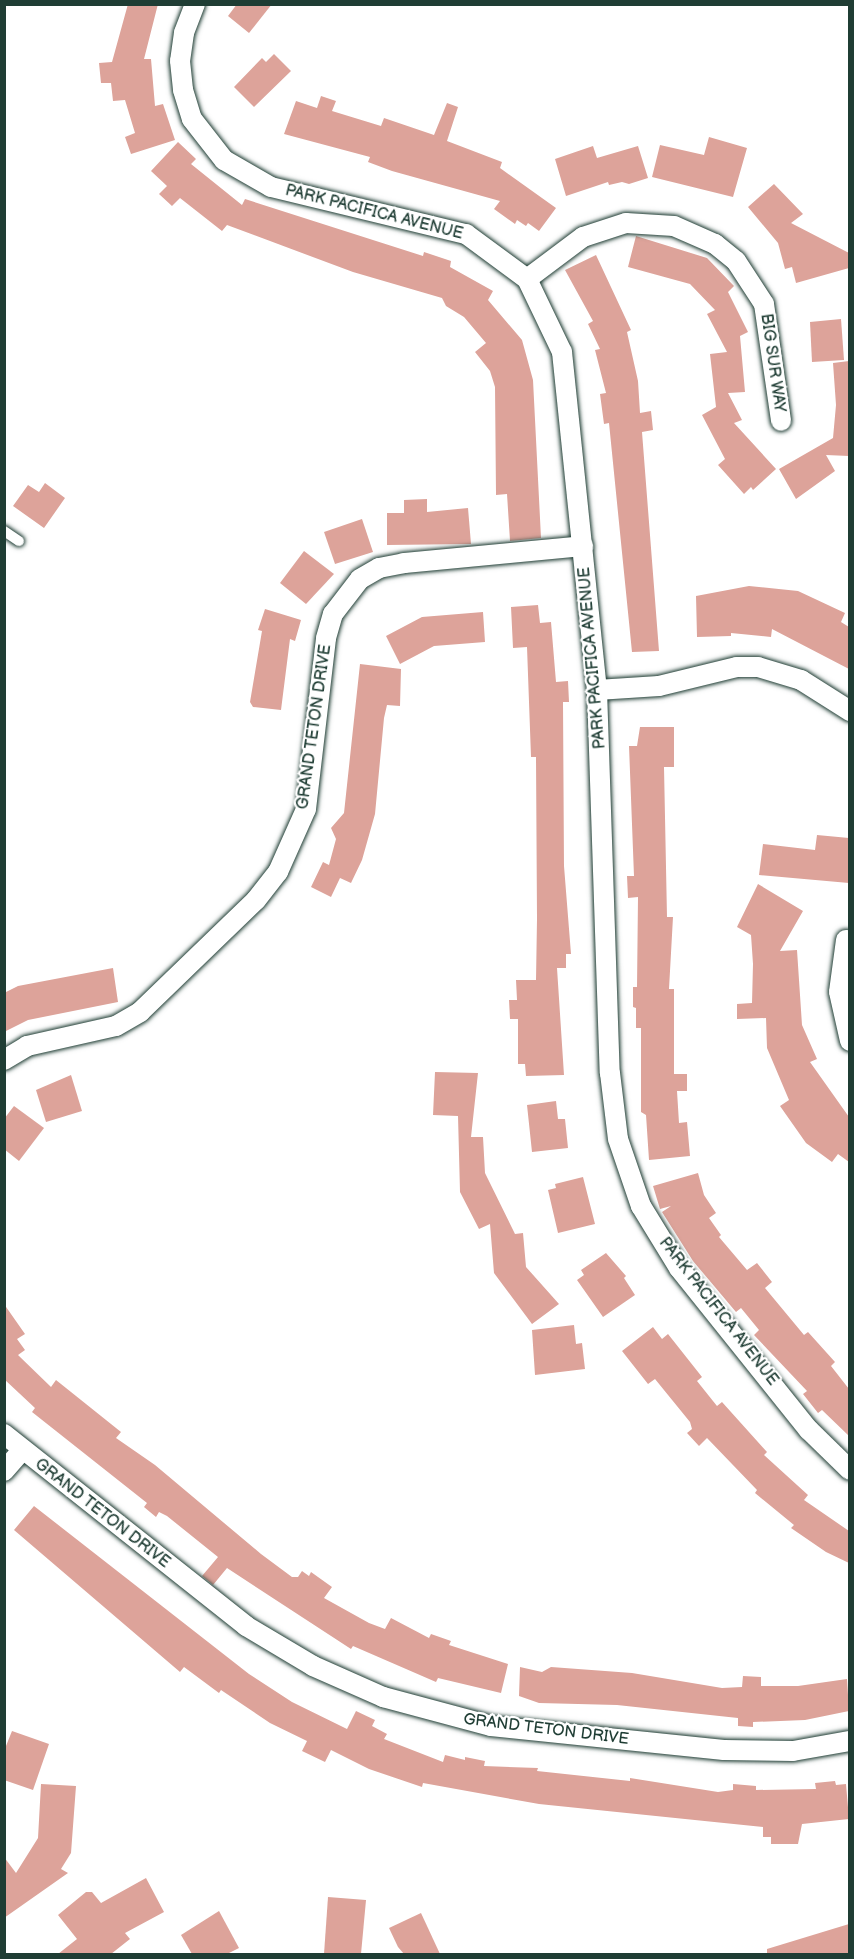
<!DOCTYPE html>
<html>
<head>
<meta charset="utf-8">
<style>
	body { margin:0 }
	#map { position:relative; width:854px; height:1959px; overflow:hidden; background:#fff; font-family:"Balsamiq Sans",sans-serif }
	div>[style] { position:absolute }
	.building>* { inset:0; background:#dda39a }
	.roads { filter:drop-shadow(0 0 2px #1f3d34) drop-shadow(0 0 2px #1f3d34) }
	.service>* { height:10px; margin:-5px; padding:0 5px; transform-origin:5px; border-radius:5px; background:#fff }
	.minor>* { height:20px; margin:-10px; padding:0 10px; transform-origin:10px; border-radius:10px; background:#fff }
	span { translate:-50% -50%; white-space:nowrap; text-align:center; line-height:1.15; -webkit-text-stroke:4.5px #fff; paint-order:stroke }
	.street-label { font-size:16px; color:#1f3d34 }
	.frame { position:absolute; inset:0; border:6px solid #1f3d34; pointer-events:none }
</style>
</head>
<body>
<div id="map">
	<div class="building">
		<div style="clip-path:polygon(128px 4px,158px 4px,144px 59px,151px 59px,155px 106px,163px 104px,175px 140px,131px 154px,125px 137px,135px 133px,125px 100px,113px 101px,111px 83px,101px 83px,99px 63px,112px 62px)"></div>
		<div style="clip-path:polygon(237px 4px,272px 4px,249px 33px,228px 16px)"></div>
		<div style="clip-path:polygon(274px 54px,291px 71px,254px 107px,234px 87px,262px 58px,266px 62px)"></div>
		<div style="clip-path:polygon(321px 96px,336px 101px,332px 111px,381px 126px,384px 118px,434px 135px,447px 103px,458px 107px,447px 141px,502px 162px,500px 168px,556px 208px,539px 231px,528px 223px,526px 226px,517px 220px,515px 224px,494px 209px,500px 201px,392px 171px,368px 162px,370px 157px,284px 134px,296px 101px,317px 108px)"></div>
		<div style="clip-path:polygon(709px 137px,747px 148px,733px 197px,652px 177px,660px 145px,704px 155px)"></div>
		<div style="clip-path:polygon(178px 142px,196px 159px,191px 164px,242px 205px,245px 199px,423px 256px,424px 252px,451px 261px,450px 267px,493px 291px,488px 300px,522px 340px,533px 380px,541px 538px,510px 541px,507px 494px,496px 495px,495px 387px,490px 371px,475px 352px,486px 343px,464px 317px,446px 306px,442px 298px,353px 272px,227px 225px,222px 231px,180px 198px,172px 206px,159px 194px,167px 186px,151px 171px)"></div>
		<div style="clip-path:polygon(593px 146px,597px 158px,638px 146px,648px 178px,629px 184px,622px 182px,609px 185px,608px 182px,566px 196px,555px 159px)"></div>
		<div style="clip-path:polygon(774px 184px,803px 214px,791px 223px,849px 253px,849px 268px,796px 283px,792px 267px,785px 269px,778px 243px,748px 207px)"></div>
		<div style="clip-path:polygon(636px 236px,707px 258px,734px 286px,728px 292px,748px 332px,740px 336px,745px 392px,728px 393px,742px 420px,734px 423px,776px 469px,753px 490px,751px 487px,744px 494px,718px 465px,725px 459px,702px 415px,716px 407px,710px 354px,727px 352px,707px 314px,715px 310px,690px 284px,628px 267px)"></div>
		<div style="clip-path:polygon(596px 255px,631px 330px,627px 332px,638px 381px,640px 413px,651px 411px,653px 430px,642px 432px,659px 651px,632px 652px,609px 423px,604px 424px,600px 394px,606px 393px,595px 350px,600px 349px,588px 324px,593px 321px,565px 270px)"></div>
		<div style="clip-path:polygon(841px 319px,844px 360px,812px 362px,810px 322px)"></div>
		<div style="clip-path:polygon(849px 361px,849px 456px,826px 455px,835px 471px,796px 499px,779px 469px,833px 438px,836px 405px,833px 363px)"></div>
		<div style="clip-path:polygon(45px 483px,65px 498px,44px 528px,13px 506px,28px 485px,39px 492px)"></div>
		<div style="clip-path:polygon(427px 499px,427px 512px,468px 508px,471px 544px,387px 545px,387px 513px,404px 513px,404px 500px)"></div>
		<div style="clip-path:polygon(362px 519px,373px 552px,335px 564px,324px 532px)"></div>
		<div style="clip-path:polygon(304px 551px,334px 574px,306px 604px,280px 583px)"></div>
		<div style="clip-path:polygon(749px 586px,798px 591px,845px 613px,841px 622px,849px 627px,849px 669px,772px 629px,771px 637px,731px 633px,731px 636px,697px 637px,696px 596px)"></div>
		<div style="clip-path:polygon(538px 605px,540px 623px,551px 622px,556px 682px,568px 681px,569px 702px,563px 702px,564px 866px,571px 954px,566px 954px,566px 968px,557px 968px,564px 1075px,526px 1076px,525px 1064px,518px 1064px,518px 1019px,510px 1019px,509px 1000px,517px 1000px,516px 980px,536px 980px,537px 919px,536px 757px,531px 757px,527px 647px,513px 648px,511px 607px)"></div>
		<div style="clip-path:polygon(265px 609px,301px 620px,295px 641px,290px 639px,281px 710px,253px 707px,250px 702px,262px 631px,258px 630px)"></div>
		<div style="clip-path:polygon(483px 612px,485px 642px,434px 646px,400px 664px,386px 636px,422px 617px)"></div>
		<div style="clip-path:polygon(360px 664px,401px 669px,400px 706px,387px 705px,384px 718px,375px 814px,362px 860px,351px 883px,340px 878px,331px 897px,311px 887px,323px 862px,329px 865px,336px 839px,331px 828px,344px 813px)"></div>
		<div style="clip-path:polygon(640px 727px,674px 727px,674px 767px,664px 767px,667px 917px,673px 917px,669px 989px,674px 989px,674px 1074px,687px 1074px,687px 1091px,677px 1091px,679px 1123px,687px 1122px,690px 1156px,649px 1160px,646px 1115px,641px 1112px,641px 1028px,636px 1028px,636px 1008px,633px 1007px,633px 987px,637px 987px,638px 897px,628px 898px,627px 876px,634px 876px,629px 746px,637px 746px)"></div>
		<div style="clip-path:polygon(817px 835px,849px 838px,849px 883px,759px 875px,763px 844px,815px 850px)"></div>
		<div style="clip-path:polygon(758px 884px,803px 911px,780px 951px,797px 950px,802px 1025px,817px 1059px,810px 1062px,849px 1117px,849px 1162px,838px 1154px,832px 1162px,806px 1143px,780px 1106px,789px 1100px,767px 1048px,766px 1018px,737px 1019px,737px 1004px,752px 1003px,753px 964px,751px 935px,737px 927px)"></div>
		<div style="clip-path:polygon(113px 968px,118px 1002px,28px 1020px,4px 1032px,4px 993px,18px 986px)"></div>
		<div style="clip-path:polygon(435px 1072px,478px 1073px,471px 1137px,483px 1137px,485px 1173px,515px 1234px,523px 1233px,526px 1267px,559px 1304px,532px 1324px,494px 1273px,490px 1224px,479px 1229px,460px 1192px,458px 1116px,433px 1115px)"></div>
		<div style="clip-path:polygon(71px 1075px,82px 1111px,46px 1122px,36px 1090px)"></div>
		<div style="clip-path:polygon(556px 1101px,558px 1119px,565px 1119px,568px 1148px,532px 1152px,527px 1105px)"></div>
		<div style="clip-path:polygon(14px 1106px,44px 1128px,19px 1161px,4px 1149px,4px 1119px)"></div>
		<div style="clip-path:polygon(698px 1173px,704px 1195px,716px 1213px,709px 1218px,721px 1235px,719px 1237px,747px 1270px,757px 1263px,772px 1282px,765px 1288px,804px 1335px,808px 1332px,835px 1362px,831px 1366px,849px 1389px,849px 1436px,822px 1410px,818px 1413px,803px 1394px,807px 1391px,754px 1335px,759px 1330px,741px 1308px,736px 1312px,693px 1261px,662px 1212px,671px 1206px,660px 1209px,653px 1186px)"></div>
		<div style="clip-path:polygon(583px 1177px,595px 1224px,558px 1233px,548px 1190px,556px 1188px,555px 1184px)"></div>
		<div style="clip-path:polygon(606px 1253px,626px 1276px,624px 1278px,635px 1295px,603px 1317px,577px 1280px,584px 1275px,581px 1270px)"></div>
		<div style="clip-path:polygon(4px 1304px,25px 1334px,17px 1339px,25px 1350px,18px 1355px,51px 1387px,56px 1380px,121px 1432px,116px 1438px,155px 1465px,261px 1554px,292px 1577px,298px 1577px,302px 1571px,309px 1576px,311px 1572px,332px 1587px,324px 1598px,369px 1623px,385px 1629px,391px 1618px,429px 1638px,431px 1634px,451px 1641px,449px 1645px,508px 1664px,501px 1693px,438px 1678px,436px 1682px,353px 1646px,351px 1649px,227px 1568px,213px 1585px,202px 1576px,218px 1557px,167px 1516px,159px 1512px,156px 1517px,144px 1507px,147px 1503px,32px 1412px,35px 1408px,4px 1379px)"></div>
		<div style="clip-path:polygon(574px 1325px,576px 1344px,582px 1343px,585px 1369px,535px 1375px,532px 1330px)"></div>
		<div style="clip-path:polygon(653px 1327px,662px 1339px,668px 1334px,702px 1377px,697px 1381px,717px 1406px,722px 1402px,767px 1452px,764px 1455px,808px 1495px,804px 1500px,849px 1531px,849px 1563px,826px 1552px,791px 1528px,794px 1525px,755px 1493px,757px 1490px,707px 1438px,699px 1446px,687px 1433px,692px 1429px,690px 1422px,655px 1379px,648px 1384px,622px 1351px)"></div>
		<div style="clip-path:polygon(34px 1506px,249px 1674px,292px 1702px,347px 1729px,356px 1711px,375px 1720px,372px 1726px,387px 1734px,384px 1739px,443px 1762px,445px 1755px,465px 1760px,465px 1757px,485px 1761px,484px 1766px,538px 1768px,537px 1771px,630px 1781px,630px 1778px,718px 1792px,733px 1790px,733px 1784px,756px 1786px,756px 1790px,816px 1789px,815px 1783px,835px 1781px,836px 1785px,846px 1784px,849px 1819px,802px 1824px,798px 1844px,771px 1844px,771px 1837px,763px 1837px,763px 1827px,539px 1804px,423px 1783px,422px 1787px,369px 1769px,331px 1750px,325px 1762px,302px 1751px,307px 1741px,270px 1723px,221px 1690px,219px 1693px,184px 1667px,180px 1672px,14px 1530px)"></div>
		<div style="clip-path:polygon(520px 1667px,542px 1672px,551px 1667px,632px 1673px,722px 1688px,742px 1687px,743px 1676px,761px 1677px,761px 1686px,798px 1686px,847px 1679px,849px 1711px,805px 1720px,753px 1722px,753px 1727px,738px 1726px,738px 1718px,617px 1705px,539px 1703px,519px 1696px)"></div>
		<div style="clip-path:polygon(12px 1731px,49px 1744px,33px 1790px,4px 1780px,4px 1751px)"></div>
		<div style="clip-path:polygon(41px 1784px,76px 1786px,71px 1853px,61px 1869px,68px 1873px,4px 1918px,4px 1857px,16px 1873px,38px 1838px)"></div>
		<div style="clip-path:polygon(146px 1878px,164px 1912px,125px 1933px,130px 1939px,111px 1954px,58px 1954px,77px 1939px,58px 1915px,86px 1892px,92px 1892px,101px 1903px)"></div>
		<div style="clip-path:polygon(328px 1897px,366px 1900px,361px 1954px,324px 1954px)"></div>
		<div style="clip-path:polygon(219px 1911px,239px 1948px,227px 1954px,192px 1954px,181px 1935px)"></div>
		<div style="clip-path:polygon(421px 1913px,440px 1954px,404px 1954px,398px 1947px,389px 1928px)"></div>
		<div style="clip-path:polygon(849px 1924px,849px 1954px,767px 1954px,767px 1949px)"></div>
	</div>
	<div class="roads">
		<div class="service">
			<div style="left:4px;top:531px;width:18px;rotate:34deg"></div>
		</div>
		<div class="minor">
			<div style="left:195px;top:4px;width:31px;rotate:111deg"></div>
			<div style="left:184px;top:33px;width:28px;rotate:98deg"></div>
			<div style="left:180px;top:61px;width:29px;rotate:84deg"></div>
			<div style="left:183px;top:90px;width:30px;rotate:73deg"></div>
			<div style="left:192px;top:119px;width:52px;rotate:52deg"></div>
			<div style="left:224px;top:160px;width:54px;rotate:29.9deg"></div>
			<div style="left:271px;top:187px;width:201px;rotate:13.6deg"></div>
			<div style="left:466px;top:234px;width:76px;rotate:36.4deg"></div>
			<div style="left:527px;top:279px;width:81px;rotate:64.4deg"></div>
			<div style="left:562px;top:352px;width:340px;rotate:84.1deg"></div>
			<div style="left:597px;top:690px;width:383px;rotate:88.1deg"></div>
			<div style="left:610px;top:1073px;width:66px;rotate:83.1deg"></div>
			<div style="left:618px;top:1139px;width:71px;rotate:71.1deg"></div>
			<div style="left:641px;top:1206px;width:73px;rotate:58.5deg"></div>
			<div style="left:679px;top:1268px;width:208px;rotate:51.3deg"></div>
			<div style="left:809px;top:1430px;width:57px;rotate:44.3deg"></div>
			<div style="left:527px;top:279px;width:70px;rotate:-36.9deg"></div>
			<div style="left:583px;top:237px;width:45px;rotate:-18deg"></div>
			<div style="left:626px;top:223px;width:48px;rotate:3.6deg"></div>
			<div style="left:674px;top:226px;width:45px;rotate:23.7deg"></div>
			<div style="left:715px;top:244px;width:27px;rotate:39deg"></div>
			<div style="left:736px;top:261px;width:51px;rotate:56.9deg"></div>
			<div style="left:764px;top:304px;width:118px;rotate:81.7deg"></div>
			<div style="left:597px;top:690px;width:62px;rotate:-3.7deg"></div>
			<div style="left:659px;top:686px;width:80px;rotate:-13.7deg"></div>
			<div style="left:737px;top:667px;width:21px"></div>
			<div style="left:758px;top:667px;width:45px;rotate:16.8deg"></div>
			<div style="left:801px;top:680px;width:58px;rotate:32.3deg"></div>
			<div style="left:846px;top:940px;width:52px;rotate:97.7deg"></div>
			<div style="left:839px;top:992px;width:50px;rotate:77.3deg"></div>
			<div style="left:4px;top:1060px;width:27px;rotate:-31deg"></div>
			<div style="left:27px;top:1046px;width:91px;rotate:-12.7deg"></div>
			<div style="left:116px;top:1026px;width:28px;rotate:-30deg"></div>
			<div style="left:140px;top:1012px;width:161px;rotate:-44deg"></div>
			<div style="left:256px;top:900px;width:36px;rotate:-52deg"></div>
			<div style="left:278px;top:872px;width:69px;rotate:-66deg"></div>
			<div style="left:306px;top:809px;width:172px;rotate:-83.3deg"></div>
			<div style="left:326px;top:638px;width:25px;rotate:-74deg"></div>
			<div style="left:333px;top:614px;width:44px;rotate:-52.4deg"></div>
			<div style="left:360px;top:579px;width:22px;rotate:-30deg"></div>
			<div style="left:379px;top:568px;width:25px;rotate:-11deg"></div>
			<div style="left:404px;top:563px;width:180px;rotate:-5.4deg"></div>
			<div style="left:4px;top:1434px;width:309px;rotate:38.4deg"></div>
			<div style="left:246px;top:1626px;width:78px;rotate:30.8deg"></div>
			<div style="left:313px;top:1666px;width:77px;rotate:23.9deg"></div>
			<div style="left:383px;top:1697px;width:112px;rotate:15deg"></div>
			<div style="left:491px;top:1726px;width:234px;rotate:5.9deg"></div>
			<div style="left:724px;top:1750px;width:69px;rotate:0.8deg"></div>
			<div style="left:793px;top:1751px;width:58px;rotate:-10deg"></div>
			<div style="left:4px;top:1471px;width:28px;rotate:-49deg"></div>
		</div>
	</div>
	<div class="street-label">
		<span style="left:374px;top:213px;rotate:14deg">PARK PACIFICA AVENUE</span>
		<span style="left:772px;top:363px;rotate:82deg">BIG SUR WAY</span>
		<span style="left:593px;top:658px;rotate:-95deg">PARK PACIFICA AVENUE</span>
		<span style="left:315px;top:727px;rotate:-82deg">GRAND TETON DRIVE</span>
		<span style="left:718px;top:1312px;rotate:52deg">PARK PACIFICA AVENUE</span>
		<span style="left:102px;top:1514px;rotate:38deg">GRAND TETON DRIVE</span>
		<span style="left:546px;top:1730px;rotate:7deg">GRAND TETON DRIVE</span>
	</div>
	<div class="frame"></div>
</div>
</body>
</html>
